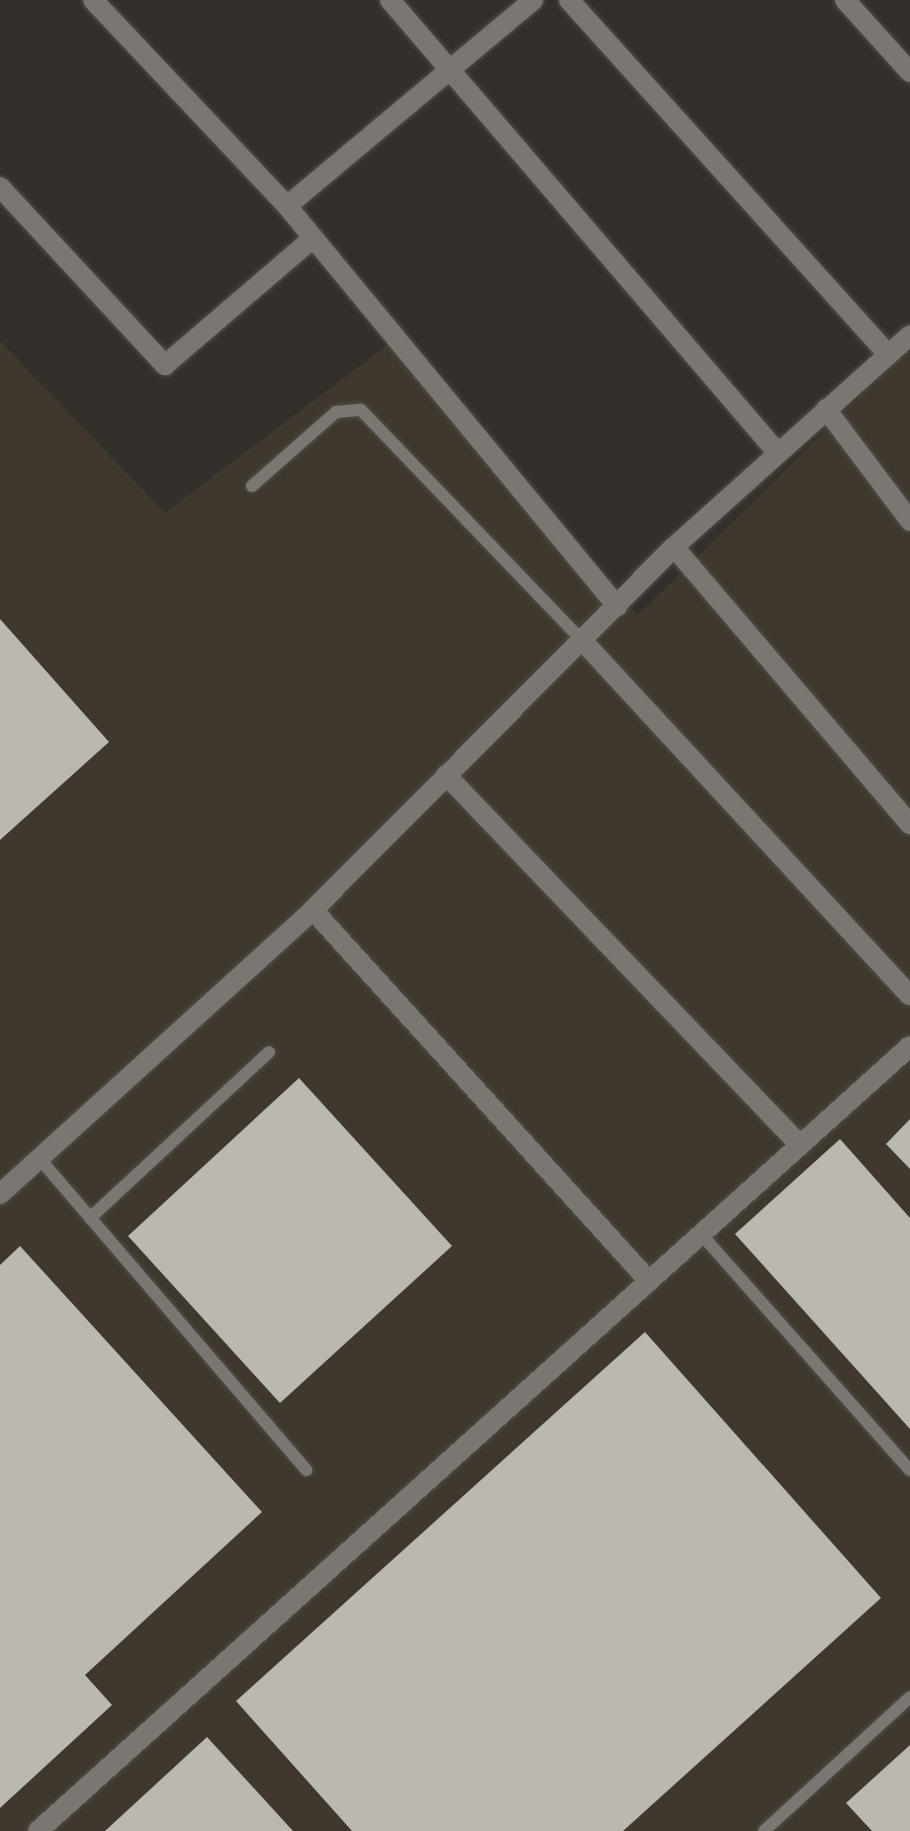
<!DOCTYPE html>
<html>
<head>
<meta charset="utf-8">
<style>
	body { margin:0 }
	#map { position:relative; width:910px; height:1831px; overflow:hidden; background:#332f2b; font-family:"IBM Plex Sans",sans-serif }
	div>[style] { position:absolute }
	.built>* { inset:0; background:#3e382e }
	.building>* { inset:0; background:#bab8b1 }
	.roads { filter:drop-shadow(0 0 2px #514d49) drop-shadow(0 0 2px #514d49) }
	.lane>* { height:12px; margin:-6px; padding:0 6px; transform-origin:6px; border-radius:6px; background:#7a7671 }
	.street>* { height:20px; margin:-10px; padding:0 10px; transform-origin:10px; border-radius:10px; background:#7a7671 }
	span { translate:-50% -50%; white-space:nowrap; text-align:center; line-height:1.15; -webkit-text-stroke:8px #292621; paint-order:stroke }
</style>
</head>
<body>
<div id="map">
	<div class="built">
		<div style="clip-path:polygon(0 341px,165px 513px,390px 343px,638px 615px,910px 347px,910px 1831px,0 1831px)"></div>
	</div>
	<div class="building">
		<div style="clip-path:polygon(0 619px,109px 742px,0 840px)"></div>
		<div style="clip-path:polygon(299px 1078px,452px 1246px,280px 1403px,128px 1236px)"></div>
		<div style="clip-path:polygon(910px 1119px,910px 1169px,886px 1144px)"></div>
		<div style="clip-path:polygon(840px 1139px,910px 1218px,910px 1429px,735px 1234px)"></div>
		<div style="clip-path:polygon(20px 1246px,262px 1512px,85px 1675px,112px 1705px,0 1808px,0 1265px)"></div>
		<div style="clip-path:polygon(645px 1332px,881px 1598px,623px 1831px,352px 1831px,236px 1701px)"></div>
		<div style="clip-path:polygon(207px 1737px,293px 1831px,105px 1831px)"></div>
		<div style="clip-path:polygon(910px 1745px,910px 1831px,872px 1831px,846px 1803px)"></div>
	</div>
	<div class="roads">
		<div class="lane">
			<div style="left:252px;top:486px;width:112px;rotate:-41.4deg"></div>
			<div style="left:336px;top:412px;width:25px;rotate:-5deg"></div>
			<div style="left:361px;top:410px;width:316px;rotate:46.2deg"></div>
			<div style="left:39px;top:1158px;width:411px;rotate:49.4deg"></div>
			<div style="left:90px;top:1218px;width:244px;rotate:-42.8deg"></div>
			<div style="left:701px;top:1234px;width:315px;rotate:48.5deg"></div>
			<div style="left:764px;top:1831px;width:198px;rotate:-42.5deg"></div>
		</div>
		<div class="street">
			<div style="left:93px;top:0;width:283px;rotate:46.7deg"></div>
			<div style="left:287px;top:206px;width:519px;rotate:50.48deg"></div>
			<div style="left:390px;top:0;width:594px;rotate:49.44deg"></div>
			<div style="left:569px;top:0;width:477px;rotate:48deg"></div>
			<div style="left:845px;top:0;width:97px;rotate:47.9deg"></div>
			<div style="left:0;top:187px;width:243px;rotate:47.2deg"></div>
			<div style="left:165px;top:365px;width:194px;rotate:-40.6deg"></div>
			<div style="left:287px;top:206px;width:321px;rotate:-39.9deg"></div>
			<div style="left:826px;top:409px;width:140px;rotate:53.1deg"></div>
			<div style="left:674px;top:547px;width:364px;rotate:49.6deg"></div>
			<div style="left:580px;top:638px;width:486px;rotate:47.3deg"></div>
			<div style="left:446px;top:775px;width:512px;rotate:46.27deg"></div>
			<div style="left:313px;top:910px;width:501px;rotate:47.83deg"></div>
			<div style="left:0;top:1194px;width:423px;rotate:-42.2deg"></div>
			<div style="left:313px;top:910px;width:512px;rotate:-45.16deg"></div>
			<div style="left:674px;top:547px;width:317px;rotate:-41.9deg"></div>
			<div style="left:38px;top:1831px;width:1173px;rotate:-41.99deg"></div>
		</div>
	</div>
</div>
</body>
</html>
